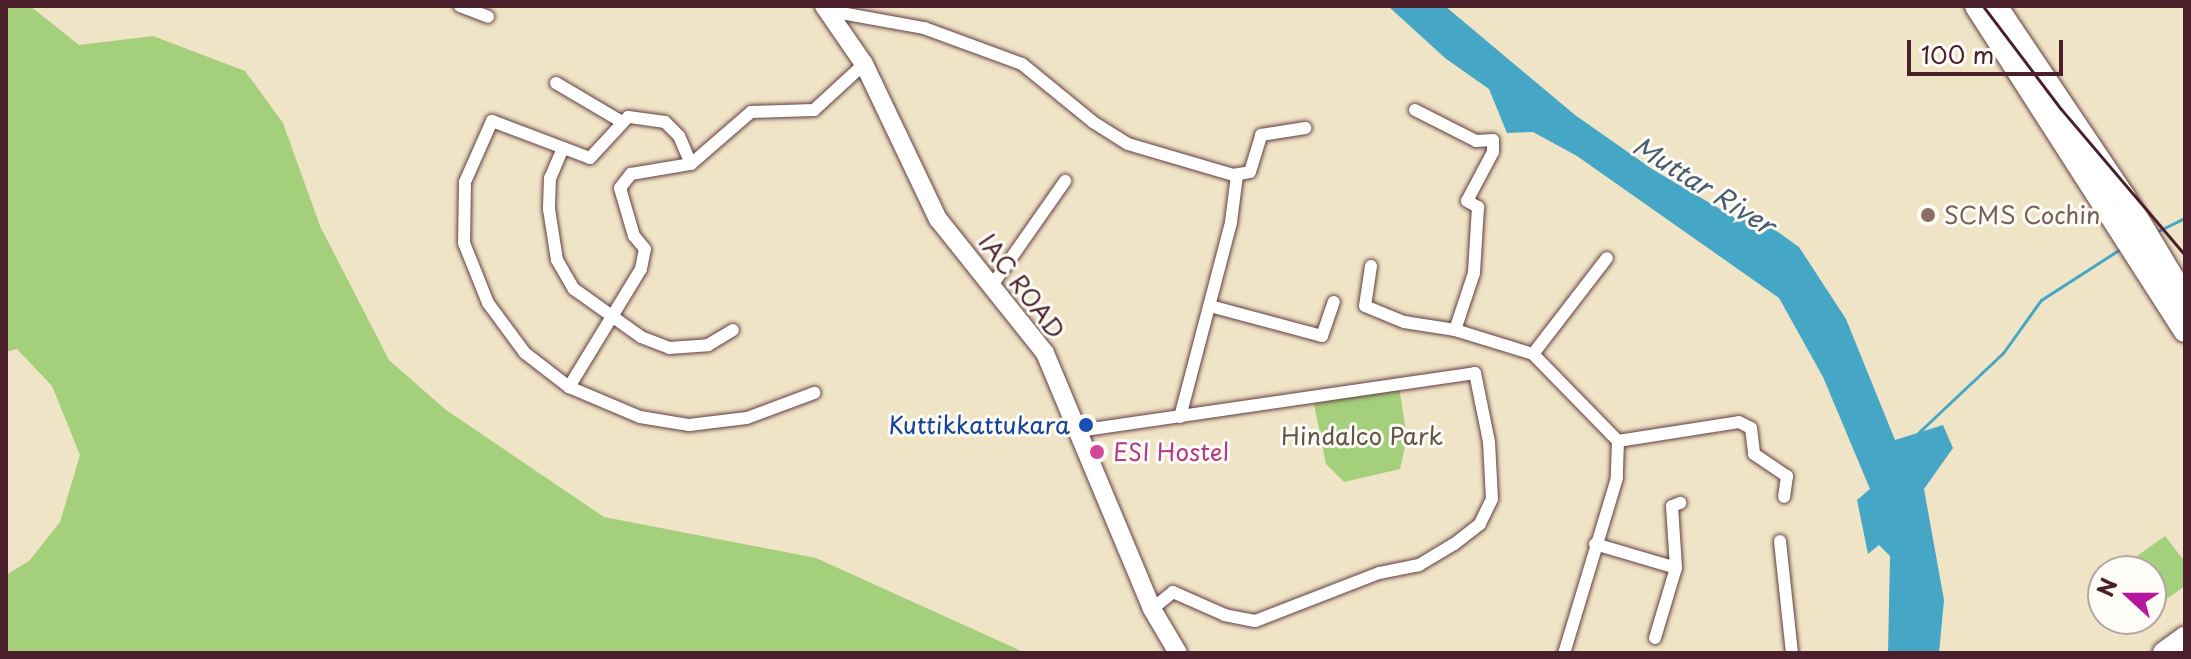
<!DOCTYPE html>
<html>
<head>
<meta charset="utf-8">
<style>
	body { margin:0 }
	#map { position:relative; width:2191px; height:659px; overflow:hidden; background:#f0e4c6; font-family:"Playpen Sans",sans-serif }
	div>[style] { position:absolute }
	.green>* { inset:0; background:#a4cf7b }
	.water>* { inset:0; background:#45a7c5 }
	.stream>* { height:3px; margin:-1.5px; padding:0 1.5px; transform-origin:1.5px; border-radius:1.5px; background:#45a7c5 }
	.roads { filter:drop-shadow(0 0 2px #633d42) drop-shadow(0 0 2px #633d42) }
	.minor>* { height:12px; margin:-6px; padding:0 6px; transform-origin:6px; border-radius:6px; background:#fff }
	.secondary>* { height:18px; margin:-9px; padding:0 9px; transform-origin:9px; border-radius:9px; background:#fff }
	.trunk>* { height:22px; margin:-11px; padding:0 11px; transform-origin:11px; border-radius:11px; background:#fff }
	.rail>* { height:3px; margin:-1.5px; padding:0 1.5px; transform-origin:1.5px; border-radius:1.5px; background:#4a1f2b }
	.dots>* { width:22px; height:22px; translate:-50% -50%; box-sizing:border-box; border:4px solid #fdfcf7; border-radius:50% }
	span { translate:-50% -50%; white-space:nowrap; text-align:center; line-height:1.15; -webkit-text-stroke:6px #fdfcf7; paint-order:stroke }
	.education-label { font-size:24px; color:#785e54 }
	.left { translate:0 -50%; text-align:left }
	.street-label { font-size:24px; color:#4a1f2b }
	.transit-label { font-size:24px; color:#164399 }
	.right { translate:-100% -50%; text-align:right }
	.park-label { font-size:24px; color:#655443 }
	.hotel-label { font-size:24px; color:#b23c85 }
	.water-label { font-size:26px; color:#485c70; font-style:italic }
	.frame { position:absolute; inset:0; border:8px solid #4a1f2b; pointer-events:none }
	.north { position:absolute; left:2087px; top:555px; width:80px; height:80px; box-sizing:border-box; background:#fdfcf7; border:2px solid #b5a4a5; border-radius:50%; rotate:291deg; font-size:22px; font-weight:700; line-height:32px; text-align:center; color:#4a1f2b }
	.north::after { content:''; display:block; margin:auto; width:28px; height:36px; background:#b5179e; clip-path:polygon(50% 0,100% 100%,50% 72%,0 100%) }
	.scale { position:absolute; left:1907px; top:40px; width:156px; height:36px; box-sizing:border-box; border:4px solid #4a1f2b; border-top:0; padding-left:10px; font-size:24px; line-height:28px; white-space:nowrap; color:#4a1f2b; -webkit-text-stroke:6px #fdfcf7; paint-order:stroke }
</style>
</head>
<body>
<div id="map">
	<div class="green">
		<div style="clip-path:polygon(6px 6px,30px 6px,79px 45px,153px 36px,245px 71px,283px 123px,320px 226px,389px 360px,446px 410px,604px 517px,816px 558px,1026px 653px,6px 653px,6px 575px,29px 561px,60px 522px,80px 455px,52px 386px,17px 349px,6px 352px)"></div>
		<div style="clip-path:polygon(1399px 387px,1407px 438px,1400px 469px,1344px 482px,1326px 464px,1314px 404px)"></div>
		<div style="clip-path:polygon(2165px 536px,2185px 562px,2185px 586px,2151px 610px,2151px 571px,2116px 571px)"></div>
	</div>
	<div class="water">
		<div style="clip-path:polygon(1388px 6px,1445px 6px,1575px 115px,1652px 169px,1737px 219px,1747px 210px,1799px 247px,1846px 319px,1895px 440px,1943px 425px,1953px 448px,1924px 489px,1944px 600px,1939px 653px,1888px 653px,1890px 556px,1879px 545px,1868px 554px,1857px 500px,1870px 489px,1823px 377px,1779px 298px,1577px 156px,1533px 132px,1507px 133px,1489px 89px,1445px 58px)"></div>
	</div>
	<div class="stream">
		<div style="left:2156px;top:232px;width:32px;rotate:-26deg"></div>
		<div style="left:1918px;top:433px;width:117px;rotate:-43.3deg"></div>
		<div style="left:2003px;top:353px;width:65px;rotate:-54.4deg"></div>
		<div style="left:2041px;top:300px;width:94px;rotate:-32.8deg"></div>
	</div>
	<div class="roads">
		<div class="minor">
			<div style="left:460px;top:6px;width:30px;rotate:21deg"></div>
			<div style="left:830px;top:11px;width:96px;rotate:10.3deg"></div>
			<div style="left:924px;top:28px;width:104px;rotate:20.2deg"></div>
			<div style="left:1022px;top:64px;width:92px;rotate:39.2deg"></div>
			<div style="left:1093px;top:122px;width:41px;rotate:32.2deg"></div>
			<div style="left:1128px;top:144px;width:109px;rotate:16.4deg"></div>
			<div style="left:1233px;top:175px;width:17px;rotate:-10deg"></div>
			<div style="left:1250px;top:172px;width:39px;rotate:-73deg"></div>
			<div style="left:1261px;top:135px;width:45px;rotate:-9deg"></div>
			<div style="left:556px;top:83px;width:77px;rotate:30.6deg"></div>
			<div style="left:1415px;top:110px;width:68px;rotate:26.9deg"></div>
			<div style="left:1476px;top:141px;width:17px;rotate:-3deg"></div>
			<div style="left:1493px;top:140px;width:12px;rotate:90deg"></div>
			<div style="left:1493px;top:152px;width:55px;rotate:118deg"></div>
			<div style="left:1467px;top:201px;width:13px;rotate:29deg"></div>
			<div style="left:1478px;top:207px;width:66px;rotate:93.5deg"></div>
			<div style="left:1474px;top:273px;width:60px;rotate:108.4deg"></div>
			<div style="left:563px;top:148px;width:33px;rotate:113deg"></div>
			<div style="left:550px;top:178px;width:31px;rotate:92deg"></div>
			<div style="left:549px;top:209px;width:52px;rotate:81.1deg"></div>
			<div style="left:557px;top:260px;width:34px;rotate:60deg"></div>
			<div style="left:574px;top:289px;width:82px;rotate:35.6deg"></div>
			<div style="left:641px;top:337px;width:30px;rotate:21deg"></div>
			<div style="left:669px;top:348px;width:39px;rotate:-4deg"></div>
			<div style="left:708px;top:345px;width:29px;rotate:-31deg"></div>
			<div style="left:691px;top:164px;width:30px;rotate:-113deg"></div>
			<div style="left:679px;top:136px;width:20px;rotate:-135deg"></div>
			<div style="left:665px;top:122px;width:37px;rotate:-172deg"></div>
			<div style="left:628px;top:117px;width:56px;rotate:132.8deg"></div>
			<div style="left:590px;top:158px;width:105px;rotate:-159.3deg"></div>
			<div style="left:492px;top:121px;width:67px;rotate:113.9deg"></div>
			<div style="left:465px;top:182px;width:61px;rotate:90.9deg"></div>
			<div style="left:464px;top:243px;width:65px;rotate:68.2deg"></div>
			<div style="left:488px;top:303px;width:62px;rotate:53.5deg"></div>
			<div style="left:525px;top:353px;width:56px;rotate:37.7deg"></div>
			<div style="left:569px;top:387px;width:77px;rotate:22.9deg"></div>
			<div style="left:640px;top:417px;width:50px;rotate:9.3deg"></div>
			<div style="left:689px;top:425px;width:58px;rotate:-6.9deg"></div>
			<div style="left:747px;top:418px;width:72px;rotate:-20.5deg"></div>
			<div style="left:1371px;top:266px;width:40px;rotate:98.5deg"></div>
			<div style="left:1365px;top:306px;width:42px;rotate:22.3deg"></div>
			<div style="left:1404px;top:322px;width:52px;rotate:8.9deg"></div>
			<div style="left:1455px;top:330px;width:82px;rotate:17.1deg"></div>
			<div style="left:1533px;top:354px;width:122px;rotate:45.7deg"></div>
			<div style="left:1618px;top:441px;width:37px;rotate:92deg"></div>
			<div style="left:1617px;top:478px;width:183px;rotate:106.8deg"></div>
			<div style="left:993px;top:284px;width:126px;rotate:-55deg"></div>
			<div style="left:1210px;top:306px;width:116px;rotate:15deg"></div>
			<div style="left:1322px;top:336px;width:36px;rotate:-71deg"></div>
			<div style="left:1533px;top:354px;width:121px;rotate:-52.4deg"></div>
			<div style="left:569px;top:387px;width:138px;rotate:-58.6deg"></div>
			<div style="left:641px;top:269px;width:20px;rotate:-79deg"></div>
			<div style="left:645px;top:249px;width:17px;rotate:-130deg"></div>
			<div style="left:634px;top:236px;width:50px;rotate:-106.3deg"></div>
			<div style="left:620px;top:188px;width:18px;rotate:-52deg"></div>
			<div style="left:631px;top:174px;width:61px;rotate:-9.5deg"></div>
			<div style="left:691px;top:164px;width:79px;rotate:-40.9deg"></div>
			<div style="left:751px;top:112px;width:63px;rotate:-1.8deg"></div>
			<div style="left:814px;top:110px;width:68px;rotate:-42.6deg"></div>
			<div style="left:1180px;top:417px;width:202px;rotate:-75.3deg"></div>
			<div style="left:1231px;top:222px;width:47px;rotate:-82.7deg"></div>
			<div style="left:1078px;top:431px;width:401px;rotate:-8.3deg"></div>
			<div style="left:1475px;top:373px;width:70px;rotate:78.5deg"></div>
			<div style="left:1489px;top:442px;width:57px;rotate:87deg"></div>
			<div style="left:1492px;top:499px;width:28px;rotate:116deg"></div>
			<div style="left:1480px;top:524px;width:33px;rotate:142deg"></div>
			<div style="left:1454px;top:544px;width:41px;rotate:149deg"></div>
			<div style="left:1419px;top:565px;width:41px;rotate:168.7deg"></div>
			<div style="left:1379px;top:573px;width:133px;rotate:158.8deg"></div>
			<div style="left:1255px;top:621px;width:31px;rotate:-169deg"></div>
			<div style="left:1225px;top:615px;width:57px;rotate:-156.1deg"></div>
			<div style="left:1173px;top:592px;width:27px;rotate:141deg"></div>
			<div style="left:1618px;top:441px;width:122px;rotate:-8.9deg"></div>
			<div style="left:1739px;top:422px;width:13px;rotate:27deg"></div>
			<div style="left:1751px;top:428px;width:26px;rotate:83deg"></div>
			<div style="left:1754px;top:454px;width:40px;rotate:34deg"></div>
			<div style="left:1787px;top:476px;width:21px;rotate:98deg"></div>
			<div style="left:1780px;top:541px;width:113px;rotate:83.9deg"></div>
			<div style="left:1595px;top:544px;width:84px;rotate:16.5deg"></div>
			<div style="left:1676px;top:568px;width:62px;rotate:-93.7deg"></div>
			<div style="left:1672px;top:506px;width:9px;rotate:-21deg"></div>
			<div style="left:1655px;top:638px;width:73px;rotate:-73.3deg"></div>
		</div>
		<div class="secondary">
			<div style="left:824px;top:6px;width:70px;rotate:55.4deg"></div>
			<div style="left:864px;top:64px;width:172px;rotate:64.5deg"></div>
			<div style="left:938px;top:219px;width:171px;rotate:51.4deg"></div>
			<div style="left:1045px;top:353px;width:277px;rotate:67.3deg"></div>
			<div style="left:1152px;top:609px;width:51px;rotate:59.4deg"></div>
		</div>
		<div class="trunk">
			<div style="left:1976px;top:6px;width:386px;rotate:57.3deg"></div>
			<div style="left:1996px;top:6px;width:231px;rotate:56.1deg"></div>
			<div style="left:2125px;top:198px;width:117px;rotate:59deg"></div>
			<div style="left:2164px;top:653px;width:26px;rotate:-36deg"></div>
		</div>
	</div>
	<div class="rail">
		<div style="left:1983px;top:6px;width:129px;rotate:52.9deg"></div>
		<div style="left:2061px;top:109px;width:192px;rotate:49.7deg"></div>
	</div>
	<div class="dots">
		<div style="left:1928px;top:215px;background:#8d6e63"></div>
		<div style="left:1086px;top:425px;background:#1a4fb4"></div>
		<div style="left:1097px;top:452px;background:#d1479c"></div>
	</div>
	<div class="education-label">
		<span class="left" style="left:1944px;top:215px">SCMS Cochin</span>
	</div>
	<div class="street-label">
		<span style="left:1022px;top:286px;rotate:53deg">IAC ROAD</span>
	</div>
	<div class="transit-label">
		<span class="right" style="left:1070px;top:425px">Kuttikkattukara</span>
	</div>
	<div class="park-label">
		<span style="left:1362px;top:436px">Hindalco Park</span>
	</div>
	<div class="hotel-label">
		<span class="left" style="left:1113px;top:452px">ESI Hostel</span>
	</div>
	<div class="water-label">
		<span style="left:1704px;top:185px;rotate:32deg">Muttar River</span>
	</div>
	<div class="frame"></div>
	<div class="north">N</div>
	<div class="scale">100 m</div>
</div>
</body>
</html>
